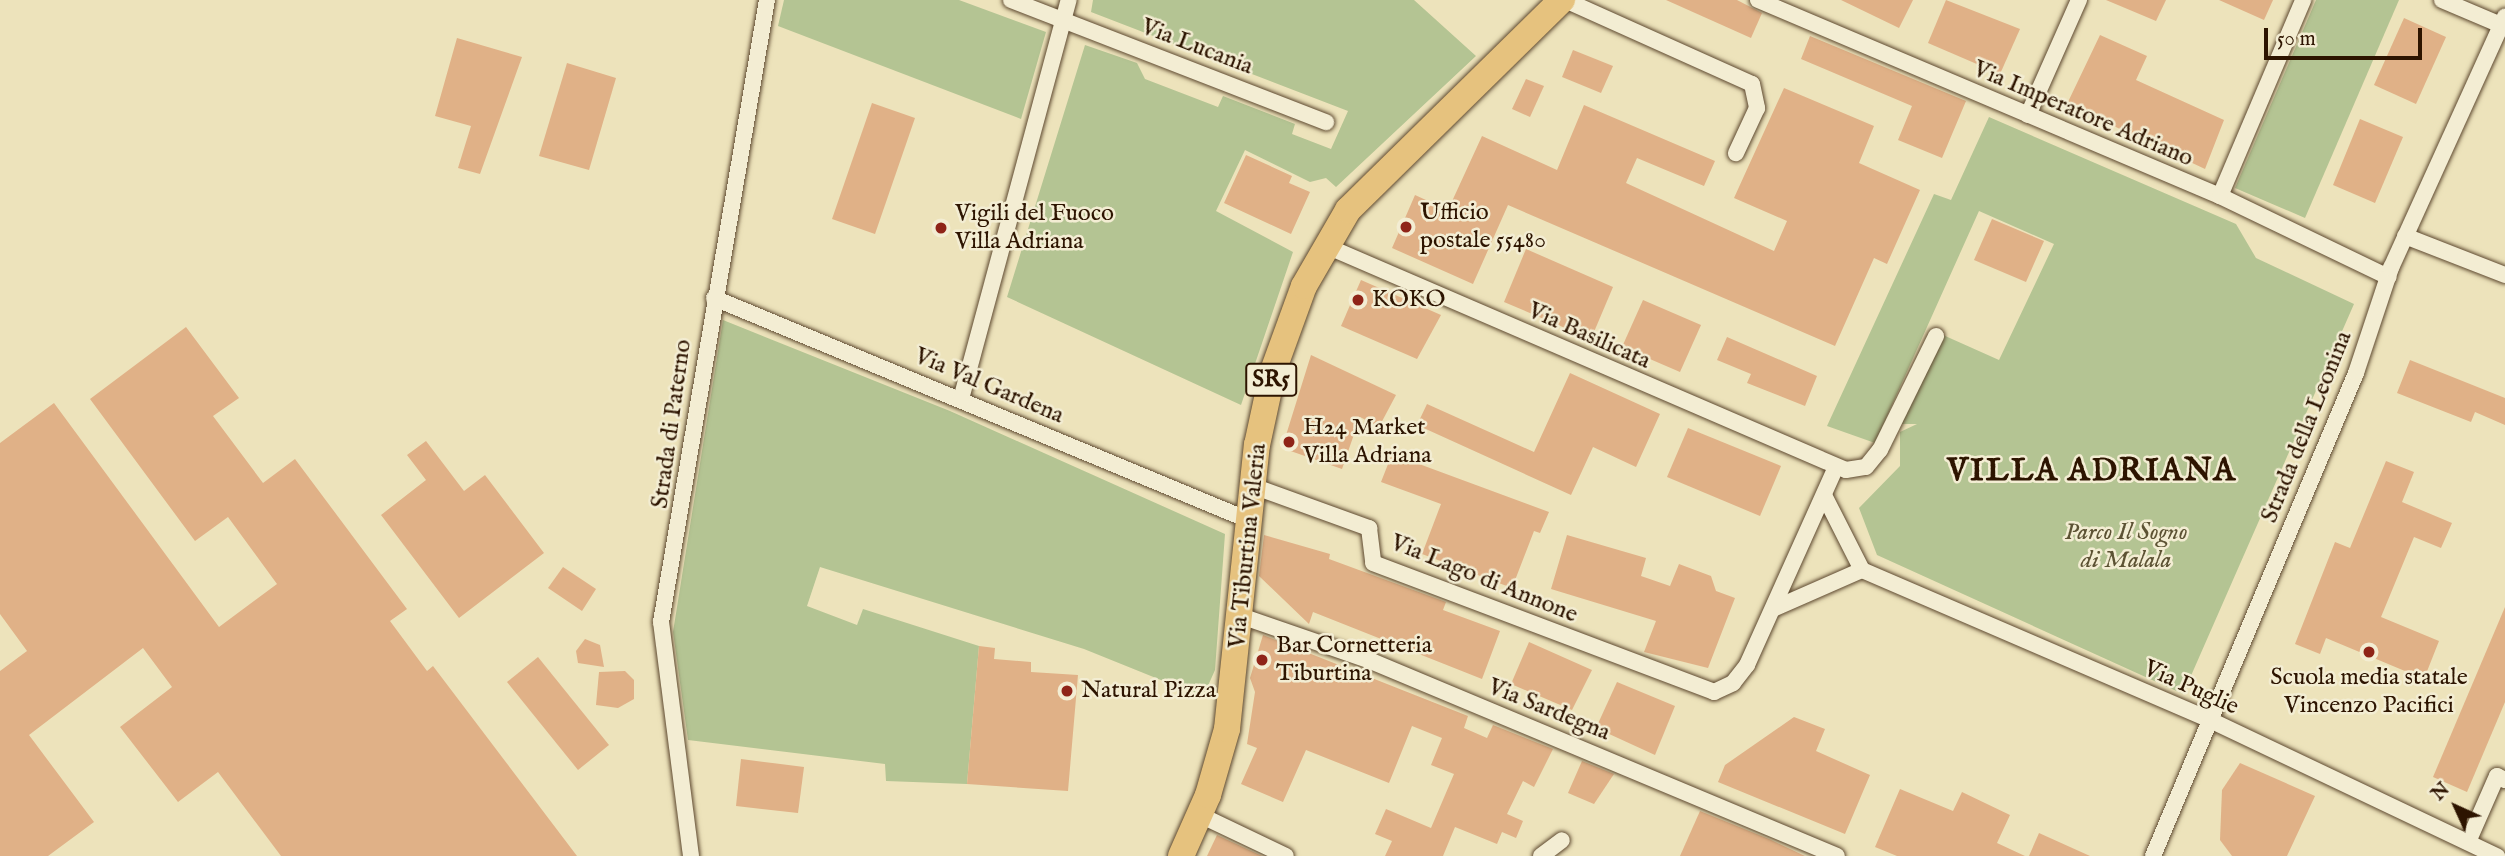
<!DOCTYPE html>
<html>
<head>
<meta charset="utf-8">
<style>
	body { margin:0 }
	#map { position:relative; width:2505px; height:856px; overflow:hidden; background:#ede3bb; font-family:"IM FELL English",serif }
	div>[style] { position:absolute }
	.green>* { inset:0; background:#b4c493 }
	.building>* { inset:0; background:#e0b187 }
	.roads { filter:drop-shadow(0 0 2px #5d482f) drop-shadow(0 0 2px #5d482f) }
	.street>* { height:16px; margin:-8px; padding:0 8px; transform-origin:8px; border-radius:8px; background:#f3edd3 }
	.primary>* { height:26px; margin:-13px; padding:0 13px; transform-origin:13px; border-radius:13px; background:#e6c27e }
	.dots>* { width:19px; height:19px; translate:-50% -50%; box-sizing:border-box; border:4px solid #f3edd3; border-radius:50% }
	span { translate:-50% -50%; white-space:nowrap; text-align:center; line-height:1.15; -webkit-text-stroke:5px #f3edd3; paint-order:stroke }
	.shield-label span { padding:2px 5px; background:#f3edd3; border:2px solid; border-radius:5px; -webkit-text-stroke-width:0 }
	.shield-label { font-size:23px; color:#2d1400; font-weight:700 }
	.street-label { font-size:24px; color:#2d1400 }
	.poi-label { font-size:24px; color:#2d1400 }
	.left { translate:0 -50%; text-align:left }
	.park-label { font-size:24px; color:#5c5233; font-style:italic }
	.district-label { font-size:32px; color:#2d1400; font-weight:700; letter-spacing:2px }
	.north { position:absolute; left:2421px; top:772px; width:70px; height:70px; -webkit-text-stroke:5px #f3edd3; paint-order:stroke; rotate:315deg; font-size:19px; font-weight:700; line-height:28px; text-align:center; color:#2d1400 }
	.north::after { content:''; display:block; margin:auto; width:24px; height:32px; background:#2d1400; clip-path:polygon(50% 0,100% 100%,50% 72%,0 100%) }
	.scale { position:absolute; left:2264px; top:28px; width:158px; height:32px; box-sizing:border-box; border:4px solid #2d1400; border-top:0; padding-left:9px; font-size:21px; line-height:24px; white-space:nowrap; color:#2d1400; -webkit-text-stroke:5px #f3edd3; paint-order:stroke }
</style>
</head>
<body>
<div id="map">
	<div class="green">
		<div style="clip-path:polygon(784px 0,959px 0,1046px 32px,1021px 119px,778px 26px)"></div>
		<div style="clip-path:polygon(1093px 0,1414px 0,1476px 56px,1336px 187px,1326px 178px,1310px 182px,1245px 150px,1216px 211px,1293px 252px,1241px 405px,1007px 297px,1085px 45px,1137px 63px,1145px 79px,1218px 107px,1223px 96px,1295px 124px,1292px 134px,1331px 149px,1348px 111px,1091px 12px)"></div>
		<div style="clip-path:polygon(2316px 0,2399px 0,2305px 218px,2235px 188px)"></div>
		<div style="clip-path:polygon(1989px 117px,2236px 224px,2256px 258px,2354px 304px,2183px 694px,1877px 555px,1859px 508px,1900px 466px,1900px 432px,1917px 424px,1899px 424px,1943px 335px,1999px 360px,2054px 244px,1979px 211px,1875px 443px,1827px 426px,1934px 194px,1951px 200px)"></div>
		<div style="clip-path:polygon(723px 320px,950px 411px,1225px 534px,1215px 670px,1203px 697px,1084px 649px,820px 567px,807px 606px,857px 625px,863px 609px,979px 646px,967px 784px,886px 781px,885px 764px,688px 740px,673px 632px)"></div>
	</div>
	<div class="building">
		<div style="clip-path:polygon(1666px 0,1737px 0,1762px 13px,1751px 38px)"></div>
		<div style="clip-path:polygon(1841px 0,1913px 0,1899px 28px)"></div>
		<div style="clip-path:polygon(1946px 0,2020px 29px,2000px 74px,1928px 43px)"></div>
		<div style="clip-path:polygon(2106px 0,2166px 0,2156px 21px)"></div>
		<div style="clip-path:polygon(2219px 0,2273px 0,2264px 20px)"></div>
		<div style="clip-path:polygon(2404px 18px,2446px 37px,2416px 104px,2374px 85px)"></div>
		<div style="clip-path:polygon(2100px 35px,2147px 56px,2136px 80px,2224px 120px,2205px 169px,2067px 104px)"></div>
		<div style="clip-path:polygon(1810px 36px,1966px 101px,1942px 158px,1898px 140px,1912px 106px,1801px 59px)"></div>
		<div style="clip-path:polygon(457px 38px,522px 57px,480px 174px,458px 168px,471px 126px,435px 116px)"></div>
		<div style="clip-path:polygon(1573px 50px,1613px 66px,1601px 93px,1562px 77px)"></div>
		<div style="clip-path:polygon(567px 63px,616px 78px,589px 170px,539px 156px)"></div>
		<div style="clip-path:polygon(1526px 79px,1544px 86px,1530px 117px,1512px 109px)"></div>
		<div style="clip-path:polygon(1784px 88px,1874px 126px,1859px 163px,1920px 190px,1887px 264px,1874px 258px,1835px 346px,1508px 205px,1473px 284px,1392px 248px,1415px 195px,1448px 210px,1482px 136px,1557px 170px,1584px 105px,1715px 161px,1704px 186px,1637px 158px,1626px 183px,1774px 251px,1787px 221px,1734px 198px)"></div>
		<div style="clip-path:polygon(872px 103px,915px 118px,875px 234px,832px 219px)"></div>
		<div style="clip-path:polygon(2360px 119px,2403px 137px,2375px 203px,2333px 185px)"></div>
		<div style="clip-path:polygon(1246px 155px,1292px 176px,1289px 183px,1310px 192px,1291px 234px,1224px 203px)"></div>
		<div style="clip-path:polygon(1992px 219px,2044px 241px,2026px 282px,1974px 260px)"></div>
		<div style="clip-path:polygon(1526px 249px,1613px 287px,1591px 339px,1504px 302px)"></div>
		<div style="clip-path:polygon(1361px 280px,1441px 315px,1417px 359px,1341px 326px)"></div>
		<div style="clip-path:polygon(1643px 300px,1701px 325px,1680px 372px,1622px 347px)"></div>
		<div style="clip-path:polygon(186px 327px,239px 398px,213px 416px,263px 483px,295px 459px,407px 609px,390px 621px,427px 671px,433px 666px,577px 856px,281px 856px,218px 772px,178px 802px,120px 727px,172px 687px,143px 648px,29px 735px,94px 822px,48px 856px,0 856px,0 671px,27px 651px,0 614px,0 443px,54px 403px,219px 627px,277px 584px,228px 517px,195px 541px,90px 399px)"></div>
		<div style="clip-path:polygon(1727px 337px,1817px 376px,1805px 406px,1747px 383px,1751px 374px,1717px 360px)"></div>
		<div style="clip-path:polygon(1311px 355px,1396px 395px,1379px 427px,1360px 417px,1342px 469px,1282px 448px)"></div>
		<div style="clip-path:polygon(2410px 360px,2505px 398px,2505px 425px,2475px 412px,2471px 422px,2397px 393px)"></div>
		<div style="clip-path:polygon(1570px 373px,1660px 414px,1636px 467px,1593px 447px,1571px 495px,1417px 425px,1427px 404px,1534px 452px)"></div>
		<div style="clip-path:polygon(1688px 428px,1781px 466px,1760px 516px,1667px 477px)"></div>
		<div style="clip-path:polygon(426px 441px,464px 491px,485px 475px,544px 553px,459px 618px,381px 515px,426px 480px,407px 455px)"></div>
		<div style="clip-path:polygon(1392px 454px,1549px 512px,1540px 533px,1534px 531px,1512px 588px,1422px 554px,1441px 504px,1381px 482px)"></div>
		<div style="clip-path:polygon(2386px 461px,2414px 472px,2402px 502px,2452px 523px,2441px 548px,2414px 537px,2381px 617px,2439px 641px,2424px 679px,2326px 638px,2320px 654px,2295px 644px,2335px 542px,2350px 548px)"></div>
		<div style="clip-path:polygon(1264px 535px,1330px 554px,1329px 559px,1446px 602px,1443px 610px,1500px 631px,1482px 679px,1313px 612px,1309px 624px,1259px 576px)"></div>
		<div style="clip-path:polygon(1567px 535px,1646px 558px,1641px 576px,1670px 586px,1679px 564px,1711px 576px,1716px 591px,1735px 598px,1708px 668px,1644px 652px,1656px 621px,1551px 589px)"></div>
		<div style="clip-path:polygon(563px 567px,596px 589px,582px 611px,548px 588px)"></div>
		<div style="clip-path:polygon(2505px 607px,2505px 702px,2467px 792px,2433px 777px)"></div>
		<div style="clip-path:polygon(1263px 635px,1468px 716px,1464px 728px,1487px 738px,1493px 725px,1553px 749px,1534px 787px,1523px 781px,1507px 814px,1523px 821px,1516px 838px,1502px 832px,1497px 844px,1455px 827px,1443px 856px,1385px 856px,1392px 841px,1375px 834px,1386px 809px,1431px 828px,1454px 774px,1431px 765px,1442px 738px,1412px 726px,1389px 783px,1306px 750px,1283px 802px,1241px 784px,1257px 748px,1247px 744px,1255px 692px,1250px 678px)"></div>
		<div style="clip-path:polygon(585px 639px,600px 645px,604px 667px,578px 663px,576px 651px)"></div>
		<div style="clip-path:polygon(1529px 642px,1592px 670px,1572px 710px,1511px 684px)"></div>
		<div style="clip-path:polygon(979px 646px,995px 648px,994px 659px,1031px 662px,1031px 672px,1078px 675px,1068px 791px,967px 784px)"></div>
		<div style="clip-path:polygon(538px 657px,609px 745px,578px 770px,507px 682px)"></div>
		<div style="clip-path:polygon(625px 671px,634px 680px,634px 699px,618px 708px,596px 705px,599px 672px)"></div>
		<div style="clip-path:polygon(1617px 682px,1675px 706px,1655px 755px,1596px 728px)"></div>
		<div style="clip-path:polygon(1794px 717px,1825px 729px,1816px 751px,1870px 775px,1845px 834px,1718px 782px,1725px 765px)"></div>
		<div style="clip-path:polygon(741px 759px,804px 767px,798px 813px,736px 806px)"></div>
		<div style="clip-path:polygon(1582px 761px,1614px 774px,1594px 804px,1568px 793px)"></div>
		<div style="clip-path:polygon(2240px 763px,2315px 796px,2287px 856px,2232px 856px,2220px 840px,2222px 790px)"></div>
		<div style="clip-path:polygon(1900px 789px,1953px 811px,1962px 792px,2010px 815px,1997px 843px,2025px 856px,1897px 856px,1875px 847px)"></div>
		<div style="clip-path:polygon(1700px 811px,1769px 839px,1805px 856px,1680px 856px)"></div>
		<div style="clip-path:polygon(2039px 833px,2090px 856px,2029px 856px)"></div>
		<div style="clip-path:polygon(1217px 835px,1262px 856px,1207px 856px)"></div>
	</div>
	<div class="roads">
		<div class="street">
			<div style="left:1011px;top:0;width:338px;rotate:21.2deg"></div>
			<div style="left:1565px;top:0;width:205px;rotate:24.2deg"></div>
			<div style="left:1752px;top:84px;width:25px;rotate:78deg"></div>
			<div style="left:1757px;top:108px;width:50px;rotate:115deg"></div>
			<div style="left:1758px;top:0;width:502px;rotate:22.99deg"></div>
			<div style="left:2220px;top:196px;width:187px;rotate:25.7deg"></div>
			<div style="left:2442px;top:0;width:64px;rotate:23deg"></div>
			<div style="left:2028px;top:115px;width:126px;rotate:-66.1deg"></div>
			<div style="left:2220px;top:196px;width:213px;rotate:-67deg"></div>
			<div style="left:2405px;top:236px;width:107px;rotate:21.3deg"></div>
			<div style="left:1324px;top:245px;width:568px;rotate:23.32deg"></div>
			<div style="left:1846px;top:470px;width:20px;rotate:-9deg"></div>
			<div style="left:1866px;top:467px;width:22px;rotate:-51deg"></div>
			<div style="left:1880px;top:450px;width:127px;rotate:-63.8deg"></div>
			<div style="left:714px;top:298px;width:576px;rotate:22.56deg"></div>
			<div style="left:961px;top:399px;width:413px;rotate:-74.9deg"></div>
			<div style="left:1250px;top:485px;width:127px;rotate:19.9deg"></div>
			<div style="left:1369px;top:528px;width:35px;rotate:83deg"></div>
			<div style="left:1373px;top:563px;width:365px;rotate:20.7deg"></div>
			<div style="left:1714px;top:692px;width:21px;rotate:-25deg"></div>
			<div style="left:1733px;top:683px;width:23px;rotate:-52deg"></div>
			<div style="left:1747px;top:665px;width:217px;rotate:-65.8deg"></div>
			<div style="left:1825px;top:497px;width:82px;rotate:63.1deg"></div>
			<div style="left:1862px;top:570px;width:379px;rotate:23.3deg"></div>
			<div style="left:2210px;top:720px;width:318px;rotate:25.4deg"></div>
			<div style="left:1773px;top:609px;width:97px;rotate:-23.7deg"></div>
			<div style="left:1241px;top:616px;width:138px;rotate:19.1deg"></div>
			<div style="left:1371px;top:661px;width:505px;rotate:22.71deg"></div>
			<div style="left:1200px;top:815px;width:95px;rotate:25.5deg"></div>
			<div style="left:2468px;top:842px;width:72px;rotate:-66.3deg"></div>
			<div style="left:2497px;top:776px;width:9px;rotate:27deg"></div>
			<div style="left:691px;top:856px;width:236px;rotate:-97.3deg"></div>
			<div style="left:661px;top:622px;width:631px;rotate:-80.33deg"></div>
			<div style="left:1541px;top:856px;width:26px;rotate:-37deg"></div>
			<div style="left:2153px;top:856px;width:524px;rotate:-67.2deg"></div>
			<div style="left:2356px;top:373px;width:111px;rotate:-71.6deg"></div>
			<div style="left:2391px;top:268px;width:276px;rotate:-65.6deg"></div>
		</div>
		<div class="primary">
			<div style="left:1181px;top:856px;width:67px;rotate:-66.1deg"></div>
			<div style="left:1208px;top:795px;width:69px;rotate:-73.9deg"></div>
			<div style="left:1227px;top:729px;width:286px;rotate:-84deg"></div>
			<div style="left:1257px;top:445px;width:76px;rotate:-77.8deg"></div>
			<div style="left:1273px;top:371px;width:90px;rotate:-70deg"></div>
			<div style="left:1304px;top:286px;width:88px;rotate:-59.9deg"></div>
			<div style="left:1348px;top:210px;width:300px;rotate:-44.5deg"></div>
		</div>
	</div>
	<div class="dots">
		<div style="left:1406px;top:227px;background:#8f2418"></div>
		<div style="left:941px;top:228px;background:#8f2418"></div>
		<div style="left:1358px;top:300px;background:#8f2418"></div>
		<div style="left:1289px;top:442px;background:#8f2418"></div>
		<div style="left:2369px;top:652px;background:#8f2418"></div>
		<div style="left:1262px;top:660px;background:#8f2418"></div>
		<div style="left:1067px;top:691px;background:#8f2418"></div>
	</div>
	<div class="shield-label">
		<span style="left:1271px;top:380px">SR5</span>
	</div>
	<div class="street-label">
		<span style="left:1197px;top:47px;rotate:21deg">Via Lucania</span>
		<span style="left:2083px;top:114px;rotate:23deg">Via Imperatore Adriano</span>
		<span style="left:1589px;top:336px;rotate:24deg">Via Basilicata</span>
		<span style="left:989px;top:386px;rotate:23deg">Via Val Gardena</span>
		<span style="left:672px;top:424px;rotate:-82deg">Strada di Paterno</span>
		<span style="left:2307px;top:427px;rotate:-68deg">Strada della Leonina</span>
		<span style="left:1248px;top:546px;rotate:-84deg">Via Tiburtina Valeria</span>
		<span style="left:1484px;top:579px;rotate:22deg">Via Lago di Annone</span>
		<span style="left:2191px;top:688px;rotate:24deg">Via Puglie</span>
		<span style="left:1549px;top:710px;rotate:22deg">Via Sardegna</span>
	</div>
	<div class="poi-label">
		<span class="left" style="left:1420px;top:227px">Ufficio<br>postale 55480</span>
		<span class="left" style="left:955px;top:228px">Vigili del Fuoco<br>Villa Adriana</span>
		<span class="left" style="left:1372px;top:300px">KOKO</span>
		<span class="left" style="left:1303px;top:442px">H24 Market<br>Villa Adriana</span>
		<span class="left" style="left:1276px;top:660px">Bar Cornetteria<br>Tiburtina</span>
		<span style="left:2369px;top:692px">Scuola media statale<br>Vincenzo Pacifici</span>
		<span class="left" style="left:1081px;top:691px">Natural Pizza</span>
	</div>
	<div class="park-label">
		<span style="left:2126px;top:547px">Parco Il Sogno<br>di Malala</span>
	</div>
	<div class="district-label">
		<span style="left:2092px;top:472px">VILLA ADRIANA</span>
	</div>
	<div class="north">N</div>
	<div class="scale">50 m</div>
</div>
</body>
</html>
